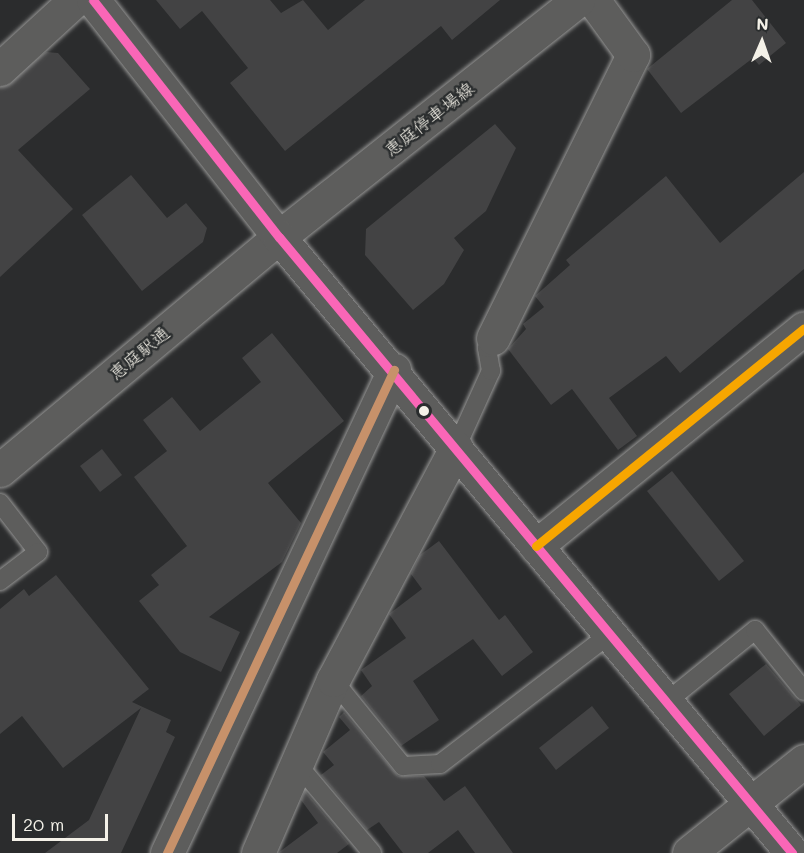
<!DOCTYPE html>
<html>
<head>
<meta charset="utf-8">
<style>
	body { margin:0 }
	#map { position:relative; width:804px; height:853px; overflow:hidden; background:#2b2c2d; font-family:Mali,"Klee One",sans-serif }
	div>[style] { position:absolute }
	.building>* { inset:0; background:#434344 }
	.roads { filter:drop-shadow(0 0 2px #979796) drop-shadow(0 0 2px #979796) }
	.lane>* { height:18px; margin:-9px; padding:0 9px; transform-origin:9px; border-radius:9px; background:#5d5d5c }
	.street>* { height:33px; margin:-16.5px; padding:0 16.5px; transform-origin:16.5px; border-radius:16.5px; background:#5d5d5c }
	.secondary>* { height:33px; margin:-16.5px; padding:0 16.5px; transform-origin:16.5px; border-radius:16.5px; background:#5d5d5c }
	.primary>* { height:33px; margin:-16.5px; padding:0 16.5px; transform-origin:16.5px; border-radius:16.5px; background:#5d5d5c }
	.bus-1>* { height:9px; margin:-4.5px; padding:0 4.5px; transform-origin:4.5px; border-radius:4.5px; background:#fa66b7 }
	.bus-2>* { height:9px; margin:-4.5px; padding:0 4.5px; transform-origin:4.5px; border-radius:4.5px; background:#f7a600 }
	.bus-3>* { height:9px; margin:-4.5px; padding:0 4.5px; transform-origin:4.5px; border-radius:4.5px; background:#c7916a }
	.dots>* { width:16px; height:16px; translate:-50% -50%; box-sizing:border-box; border:3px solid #2a2d2e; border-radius:50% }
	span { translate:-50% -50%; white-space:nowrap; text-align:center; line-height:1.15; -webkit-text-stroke:5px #2a2d2e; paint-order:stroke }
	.street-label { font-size:18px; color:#f4f1e8 }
	.north { position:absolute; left:732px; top:12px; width:60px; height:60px; -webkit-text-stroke:4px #2a2d2e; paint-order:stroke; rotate:2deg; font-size:16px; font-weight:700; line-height:24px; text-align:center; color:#f4f1e8 }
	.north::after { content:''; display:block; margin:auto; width:21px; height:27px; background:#f4f1e8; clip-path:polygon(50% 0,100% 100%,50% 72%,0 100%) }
	.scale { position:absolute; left:12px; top:814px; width:96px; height:27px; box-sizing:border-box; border:3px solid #f4f1e8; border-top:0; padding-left:8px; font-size:18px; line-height:21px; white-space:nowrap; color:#f4f1e8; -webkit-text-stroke:4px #2a2d2e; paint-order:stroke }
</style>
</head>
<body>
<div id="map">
	<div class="building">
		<div style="clip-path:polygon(156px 0,270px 0,281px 13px,303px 0,328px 30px,365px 0,500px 0,452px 40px,441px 26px,285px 151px,230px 83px,248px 68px,202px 11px,180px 29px)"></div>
		<div style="clip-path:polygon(732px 0,752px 0,786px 43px,759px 65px,753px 58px,681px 113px,647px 69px)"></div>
		<div style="clip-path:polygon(46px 52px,58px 53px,90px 89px,18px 150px,73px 209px,0 277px,0 87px)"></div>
		<div style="clip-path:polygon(495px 124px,516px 148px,486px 211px,454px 238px,464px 250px,444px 284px,413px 310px,365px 255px,366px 229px)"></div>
		<div style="clip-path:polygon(804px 172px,804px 269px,680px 373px,666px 356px,609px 398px,637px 436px,618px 450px,572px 389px,551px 405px,508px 349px,526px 329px,523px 324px,544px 307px,535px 296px,570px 265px,566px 260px,666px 176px,720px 243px)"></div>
		<div style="clip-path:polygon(131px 175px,167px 218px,186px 203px,207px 228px,203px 242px,142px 291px,82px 215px)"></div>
		<div style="clip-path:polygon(272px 333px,344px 421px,268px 483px,301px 523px,282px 562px,209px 617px,240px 632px,221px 672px,180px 652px,139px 601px,159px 585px,151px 575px,187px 546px,134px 477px,167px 451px,143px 420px,172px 397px,200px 431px,261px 382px,242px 358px)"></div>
		<div style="clip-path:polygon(102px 449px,122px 475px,100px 492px,80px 466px)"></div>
		<div style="clip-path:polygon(672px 471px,744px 561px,719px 581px,647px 491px)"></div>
		<div style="clip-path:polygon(439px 541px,499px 620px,505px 615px,533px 652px,502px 676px,473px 639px,413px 681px,439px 720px,401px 746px,361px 696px,372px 686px,361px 670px,406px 638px,389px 614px,422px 589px,411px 574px,420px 555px)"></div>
		<div style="clip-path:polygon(56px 575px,149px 689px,132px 702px,171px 720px,166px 732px,175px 737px,121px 853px,45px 853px,89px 820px,141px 708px,63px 768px,22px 716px,0 734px,0 609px,24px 589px,29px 596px)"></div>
		<div style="clip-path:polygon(766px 664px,801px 705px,764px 736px,729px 694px)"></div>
		<div style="clip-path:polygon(592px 706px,609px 728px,556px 770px,539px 748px)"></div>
		<div style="clip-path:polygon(344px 712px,398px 776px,424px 776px,444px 801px,465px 786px,513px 853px,475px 853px,458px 830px,428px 853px,403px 853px,379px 822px,367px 830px,321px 775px,334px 765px,323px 752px,350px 730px,339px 717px)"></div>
		<div style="clip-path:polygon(305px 791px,349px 844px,337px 853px,278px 853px,318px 823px,301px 800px)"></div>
	</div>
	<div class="roads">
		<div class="lane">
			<div style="left:456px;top:448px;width:85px;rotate:-65.6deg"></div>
			<div style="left:491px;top:371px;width:23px;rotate:-100deg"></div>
			<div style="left:487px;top:348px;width:12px;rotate:-59deg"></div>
			<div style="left:0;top:503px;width:62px;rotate:52.2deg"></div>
			<div style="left:38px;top:552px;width:48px;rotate:142.7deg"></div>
			<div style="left:333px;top:680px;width:111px;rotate:50.9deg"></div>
			<div style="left:403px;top:766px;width:37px;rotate:-3deg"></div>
			<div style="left:440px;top:764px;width:213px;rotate:-37.4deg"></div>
			<div style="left:665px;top:703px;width:116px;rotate:-39deg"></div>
			<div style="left:755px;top:630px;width:78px;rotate:51.2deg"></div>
			<div style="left:298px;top:765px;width:115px;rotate:49.9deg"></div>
		</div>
		<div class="street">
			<div style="left:0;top:69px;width:102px;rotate:-42.6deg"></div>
			<div style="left:493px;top:338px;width:316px;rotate:-63.7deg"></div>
			<div style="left:633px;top:55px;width:68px;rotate:-126deg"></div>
			<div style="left:536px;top:546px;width:345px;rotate:-39.1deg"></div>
			<div style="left:167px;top:853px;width:534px;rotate:-64.83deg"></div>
			<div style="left:258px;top:853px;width:189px;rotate:-66.6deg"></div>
			<div style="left:333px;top:680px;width:263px;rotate:-62.1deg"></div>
			<div style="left:689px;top:853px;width:147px;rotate:-38.7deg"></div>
		</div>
		<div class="secondary">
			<div style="left:0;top:470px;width:363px;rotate:-39.9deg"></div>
			<div style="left:279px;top:237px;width:382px;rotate:-38.4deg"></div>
		</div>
		<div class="primary">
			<div style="left:93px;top:0;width:301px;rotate:51.9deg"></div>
			<div style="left:279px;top:237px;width:802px;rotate:50.21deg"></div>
		</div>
	</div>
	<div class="bus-1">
		<div style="left:93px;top:0;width:301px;rotate:51.9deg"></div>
		<div style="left:279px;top:237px;width:802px;rotate:50.21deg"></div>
	</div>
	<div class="bus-2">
		<div style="left:536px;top:546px;width:345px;rotate:-39.1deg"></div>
	</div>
	<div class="bus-3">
		<div style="left:167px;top:853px;width:534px;rotate:-64.83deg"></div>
	</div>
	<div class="dots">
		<div style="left:424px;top:411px;background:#f4f1e8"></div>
	</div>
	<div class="street-label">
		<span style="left:429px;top:119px;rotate:-38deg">恵庭停車場線</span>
		<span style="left:139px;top:353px;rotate:-40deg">恵庭駅通</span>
	</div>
	<div class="north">N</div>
	<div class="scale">20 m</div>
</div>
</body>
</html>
